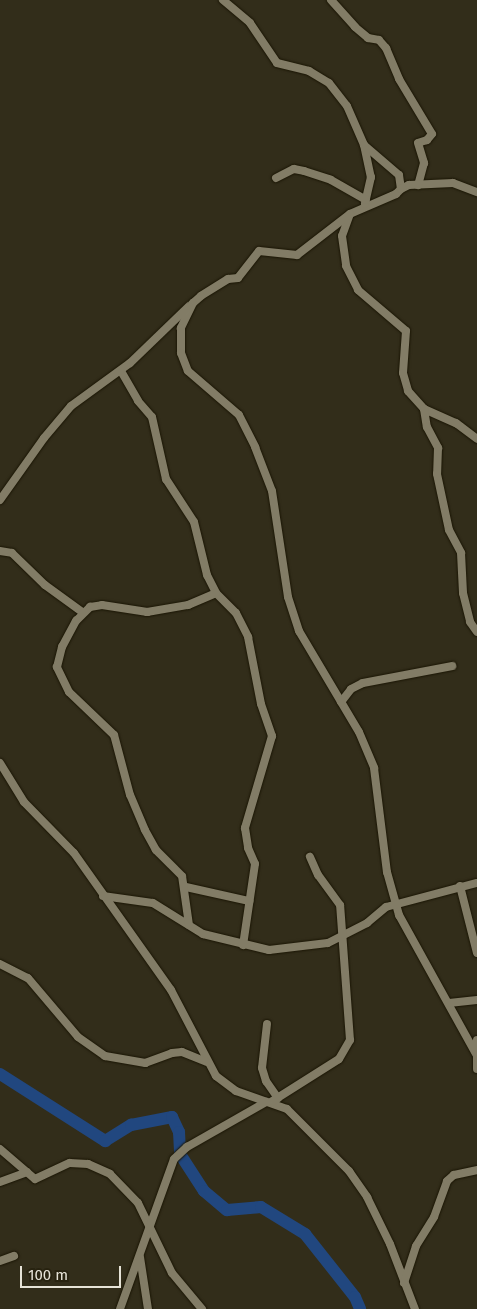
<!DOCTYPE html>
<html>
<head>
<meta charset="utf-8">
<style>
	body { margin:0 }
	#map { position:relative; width:477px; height:1309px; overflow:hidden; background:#322d1a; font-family:"Fira Sans",sans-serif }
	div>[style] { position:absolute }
	.river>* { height:12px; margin:-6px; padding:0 6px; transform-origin:6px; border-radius:6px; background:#21477f }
	.roads { filter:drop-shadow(0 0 1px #1a1504) drop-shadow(0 0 1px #1a1504) }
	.street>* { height:8px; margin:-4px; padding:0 4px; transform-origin:4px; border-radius:4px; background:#827c66 }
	span { translate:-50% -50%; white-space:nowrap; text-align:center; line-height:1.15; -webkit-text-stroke:4px #282310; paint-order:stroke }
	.scale { position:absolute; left:20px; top:1266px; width:101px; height:22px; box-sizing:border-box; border:2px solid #e6e3d7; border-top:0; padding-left:6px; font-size:15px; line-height:18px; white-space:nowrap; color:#e6e3d7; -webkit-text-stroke:4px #282310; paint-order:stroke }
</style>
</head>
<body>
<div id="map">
	<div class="river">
		<div style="left:0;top:1074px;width:125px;rotate:32.5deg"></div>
		<div style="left:105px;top:1141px;width:31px;rotate:-32deg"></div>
		<div style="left:131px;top:1125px;width:42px;rotate:-11deg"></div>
		<div style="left:172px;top:1117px;width:17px;rotate:65deg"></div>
		<div style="left:179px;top:1132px;width:22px;rotate:87deg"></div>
		<div style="left:180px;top:1154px;width:44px;rotate:57deg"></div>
		<div style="left:204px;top:1191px;width:30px;rotate:40deg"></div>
		<div style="left:227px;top:1210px;width:34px;rotate:-5deg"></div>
		<div style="left:261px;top:1207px;width:52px;rotate:31.5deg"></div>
		<div style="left:305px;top:1234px;width:80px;rotate:51.6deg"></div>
		<div style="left:355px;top:1297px;width:13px;rotate:67deg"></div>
	</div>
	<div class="roads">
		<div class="street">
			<div style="left:223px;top:0;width:35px;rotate:40deg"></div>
			<div style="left:250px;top:23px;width:48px;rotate:56deg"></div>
			<div style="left:277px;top:63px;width:33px;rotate:14deg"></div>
			<div style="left:309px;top:71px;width:23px;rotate:31deg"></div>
			<div style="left:329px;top:83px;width:29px;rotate:52deg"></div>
			<div style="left:347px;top:106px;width:43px;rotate:66.4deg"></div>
			<div style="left:364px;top:145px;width:46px;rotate:40.6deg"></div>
			<div style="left:399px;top:175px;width:14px;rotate:82deg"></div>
			<div style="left:401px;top:189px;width:7px;rotate:135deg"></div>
			<div style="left:396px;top:194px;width:50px;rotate:156.5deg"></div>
			<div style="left:350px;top:214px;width:23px;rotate:110deg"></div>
			<div style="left:342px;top:236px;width:30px;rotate:82deg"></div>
			<div style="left:346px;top:266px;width:27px;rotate:63deg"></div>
			<div style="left:358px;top:290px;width:63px;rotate:40.5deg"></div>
			<div style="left:406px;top:331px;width:42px;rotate:94.1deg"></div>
			<div style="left:403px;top:373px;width:19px;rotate:74deg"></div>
			<div style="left:408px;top:391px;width:24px;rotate:48deg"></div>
			<div style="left:424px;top:409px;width:35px;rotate:24deg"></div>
			<div style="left:456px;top:423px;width:26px;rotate:37deg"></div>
			<div style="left:331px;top:0;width:36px;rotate:48deg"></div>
			<div style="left:355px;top:27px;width:17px;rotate:40deg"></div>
			<div style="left:368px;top:38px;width:11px;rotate:10deg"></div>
			<div style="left:379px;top:40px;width:11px;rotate:49deg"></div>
			<div style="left:386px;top:48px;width:34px;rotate:67deg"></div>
			<div style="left:399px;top:79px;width:64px;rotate:59deg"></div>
			<div style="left:432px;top:134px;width:8px;rotate:130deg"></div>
			<div style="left:427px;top:140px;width:9px;rotate:162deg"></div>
			<div style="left:418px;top:143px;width:21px;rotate:73deg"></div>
			<div style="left:424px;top:163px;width:23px;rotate:105deg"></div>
			<div style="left:364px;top:145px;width:33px;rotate:78deg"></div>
			<div style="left:371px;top:177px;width:27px;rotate:103deg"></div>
			<div style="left:276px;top:178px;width:20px;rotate:-27deg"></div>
			<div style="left:294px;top:169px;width:10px;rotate:11deg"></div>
			<div style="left:304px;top:171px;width:28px;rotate:18deg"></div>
			<div style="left:331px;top:180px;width:40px;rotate:29.7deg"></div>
			<div style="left:401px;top:189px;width:9px;rotate:-27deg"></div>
			<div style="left:409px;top:185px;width:44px;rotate:-2.6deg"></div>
			<div style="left:453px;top:183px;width:26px;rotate:21deg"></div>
			<div style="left:350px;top:214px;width:67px;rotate:142.3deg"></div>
			<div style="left:297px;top:255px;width:38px;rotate:-174deg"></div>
			<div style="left:259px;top:251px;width:34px;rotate:128deg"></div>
			<div style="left:238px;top:278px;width:10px;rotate:174deg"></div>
			<div style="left:228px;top:279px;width:32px;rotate:148deg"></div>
			<div style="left:201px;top:296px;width:11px;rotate:139deg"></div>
			<div style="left:193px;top:303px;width:28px;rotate:116deg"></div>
			<div style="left:181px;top:328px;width:25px;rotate:90deg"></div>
			<div style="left:181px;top:353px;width:19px;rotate:69deg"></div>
			<div style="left:188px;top:371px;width:67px;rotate:40.8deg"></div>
			<div style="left:239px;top:415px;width:36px;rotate:63deg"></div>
			<div style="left:255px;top:447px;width:47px;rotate:68.9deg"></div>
			<div style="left:272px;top:491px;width:107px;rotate:81.4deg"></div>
			<div style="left:288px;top:597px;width:36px;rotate:72deg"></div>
			<div style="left:299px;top:631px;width:117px;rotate:59.3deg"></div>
			<div style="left:359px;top:732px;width:39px;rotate:67deg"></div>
			<div style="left:374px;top:768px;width:105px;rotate:82.9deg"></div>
			<div style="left:387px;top:872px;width:45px;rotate:74.4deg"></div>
			<div style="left:399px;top:915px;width:159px;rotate:61deg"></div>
			<div style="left:121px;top:371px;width:34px;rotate:60deg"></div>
			<div style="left:138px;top:401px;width:21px;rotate:49deg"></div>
			<div style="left:152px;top:417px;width:64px;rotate:77.3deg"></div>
			<div style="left:166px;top:479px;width:51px;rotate:56.9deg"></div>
			<div style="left:194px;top:522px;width:55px;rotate:76.2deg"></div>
			<div style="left:207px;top:575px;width:20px;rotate:63deg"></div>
			<div style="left:216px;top:593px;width:28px;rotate:45deg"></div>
			<div style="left:236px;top:613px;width:27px;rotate:63deg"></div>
			<div style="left:248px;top:637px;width:68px;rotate:79deg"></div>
			<div style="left:261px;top:704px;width:34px;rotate:71deg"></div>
			<div style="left:272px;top:736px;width:96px;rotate:106.4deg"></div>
			<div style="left:245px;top:828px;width:20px;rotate:81deg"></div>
			<div style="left:248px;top:848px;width:17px;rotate:66deg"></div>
			<div style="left:255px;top:864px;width:82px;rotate:98.4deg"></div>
			<div style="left:424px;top:409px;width:18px;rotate:81deg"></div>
			<div style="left:427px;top:427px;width:24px;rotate:62deg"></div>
			<div style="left:438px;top:448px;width:26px;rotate:92deg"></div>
			<div style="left:437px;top:474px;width:57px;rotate:77.9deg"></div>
			<div style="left:449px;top:530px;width:26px;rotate:62deg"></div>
			<div style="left:461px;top:553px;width:40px;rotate:87.1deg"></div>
			<div style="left:463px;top:593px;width:30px;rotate:76deg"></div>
			<div style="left:470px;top:622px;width:12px;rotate:55deg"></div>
			<div style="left:0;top:500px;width:76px;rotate:-54.6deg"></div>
			<div style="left:44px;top:438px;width:42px;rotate:-49.8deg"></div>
			<div style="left:71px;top:406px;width:73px;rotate:-36.1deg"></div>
			<div style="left:130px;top:363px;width:82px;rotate:-44deg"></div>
			<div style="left:0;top:551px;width:12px;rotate:9deg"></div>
			<div style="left:12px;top:553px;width:46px;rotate:44.1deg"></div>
			<div style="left:45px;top:585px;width:46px;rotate:36.1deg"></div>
			<div style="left:341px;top:702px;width:16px;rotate:-52deg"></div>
			<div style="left:351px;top:689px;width:13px;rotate:-27deg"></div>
			<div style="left:363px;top:683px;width:91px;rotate:-10.8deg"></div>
			<div style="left:0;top:763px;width:46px;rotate:58.4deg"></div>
			<div style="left:24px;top:802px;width:71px;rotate:45.6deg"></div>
			<div style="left:74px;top:853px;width:168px;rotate:54.7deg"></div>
			<div style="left:171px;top:990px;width:97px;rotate:62.4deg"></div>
			<div style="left:216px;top:1076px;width:25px;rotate:37deg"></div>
			<div style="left:236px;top:1091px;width:54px;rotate:19.4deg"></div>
			<div style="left:287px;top:1109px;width:88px;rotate:45deg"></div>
			<div style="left:349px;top:1171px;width:32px;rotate:55deg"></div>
			<div style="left:367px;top:1197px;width:52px;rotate:63.9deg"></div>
			<div style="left:390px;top:1244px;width:70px;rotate:69deg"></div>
			<div style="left:460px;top:886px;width:69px;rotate:75.8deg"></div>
			<div style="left:186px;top:887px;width:65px;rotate:12.5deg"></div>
			<div style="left:103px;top:896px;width:50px;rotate:8deg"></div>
			<div style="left:153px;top:903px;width:59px;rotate:31.8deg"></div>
			<div style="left:203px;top:934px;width:68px;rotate:13.6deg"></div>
			<div style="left:269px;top:950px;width:59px;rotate:-6.8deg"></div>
			<div style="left:328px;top:943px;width:44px;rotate:-27.1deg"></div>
			<div style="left:367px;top:923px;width:25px;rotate:-40deg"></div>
			<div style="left:386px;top:907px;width:94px;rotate:-14.8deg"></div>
			<div style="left:189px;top:925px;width:49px;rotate:-98.1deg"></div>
			<div style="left:182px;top:876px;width:37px;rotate:-135deg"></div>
			<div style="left:156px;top:850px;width:23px;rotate:-119deg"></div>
			<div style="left:145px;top:830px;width:38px;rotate:-113deg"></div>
			<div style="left:130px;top:795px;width:62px;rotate:-104.9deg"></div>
			<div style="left:114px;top:735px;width:62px;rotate:-136.3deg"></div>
			<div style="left:69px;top:692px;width:28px;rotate:-116deg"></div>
			<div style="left:57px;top:667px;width:21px;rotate:-76deg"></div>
			<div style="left:62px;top:647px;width:30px;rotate:-62deg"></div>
			<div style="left:76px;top:621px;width:20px;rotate:-45deg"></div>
			<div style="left:90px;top:607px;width:12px;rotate:-9deg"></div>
			<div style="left:102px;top:605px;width:46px;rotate:8.8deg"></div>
			<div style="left:147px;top:612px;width:42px;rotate:-9.7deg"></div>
			<div style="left:188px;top:605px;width:30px;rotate:-23deg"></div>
			<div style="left:0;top:964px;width:31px;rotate:27deg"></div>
			<div style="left:28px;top:978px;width:77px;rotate:49.7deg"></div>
			<div style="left:78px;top:1037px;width:33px;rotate:35deg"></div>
			<div style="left:105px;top:1056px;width:41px;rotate:9.9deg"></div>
			<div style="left:145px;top:1063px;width:29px;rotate:-20deg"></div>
			<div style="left:172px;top:1053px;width:10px;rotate:-6deg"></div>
			<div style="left:182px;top:1052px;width:27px;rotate:22deg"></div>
			<div style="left:449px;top:1003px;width:28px;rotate:-6deg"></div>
			<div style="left:267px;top:1024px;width:44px;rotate:96.5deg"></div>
			<div style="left:262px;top:1068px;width:14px;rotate:73deg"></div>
			<div style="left:266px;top:1081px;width:21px;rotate:55deg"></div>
			<div style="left:477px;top:1040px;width:29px;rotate:90deg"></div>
			<div style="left:271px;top:1102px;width:80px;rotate:-32.3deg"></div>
			<div style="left:339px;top:1059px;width:22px;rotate:-60deg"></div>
			<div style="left:350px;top:1040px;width:135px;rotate:-94.2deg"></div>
			<div style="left:340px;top:905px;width:37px;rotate:-126deg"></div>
			<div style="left:318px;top:875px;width:20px;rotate:-114deg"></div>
			<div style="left:0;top:1149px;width:46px;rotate:40.6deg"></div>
			<div style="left:35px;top:1179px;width:38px;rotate:-25deg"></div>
			<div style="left:70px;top:1163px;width:18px;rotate:3deg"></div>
			<div style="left:88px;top:1164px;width:24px;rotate:24deg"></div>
			<div style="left:110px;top:1174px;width:40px;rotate:46deg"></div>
			<div style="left:138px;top:1203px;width:78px;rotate:64.1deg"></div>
			<div style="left:172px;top:1273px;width:47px;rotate:50.2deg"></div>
			<div style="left:0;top:1182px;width:29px;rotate:-20deg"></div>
			<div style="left:140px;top:1257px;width:53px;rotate:81.3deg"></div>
			<div style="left:0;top:1261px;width:15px;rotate:-20deg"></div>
			<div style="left:404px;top:1283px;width:39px;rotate:-72deg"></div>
			<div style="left:416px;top:1246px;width:34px;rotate:-58deg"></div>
			<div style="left:434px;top:1217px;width:38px;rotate:-70deg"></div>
			<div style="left:447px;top:1181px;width:9px;rotate:-41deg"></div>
			<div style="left:454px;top:1175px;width:24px;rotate:-12deg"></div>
			<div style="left:120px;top:1309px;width:159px;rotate:-70.2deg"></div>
			<div style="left:174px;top:1159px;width:18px;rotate:-43deg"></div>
			<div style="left:187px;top:1147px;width:91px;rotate:-29.7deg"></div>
		</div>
	</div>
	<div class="scale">100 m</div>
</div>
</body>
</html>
